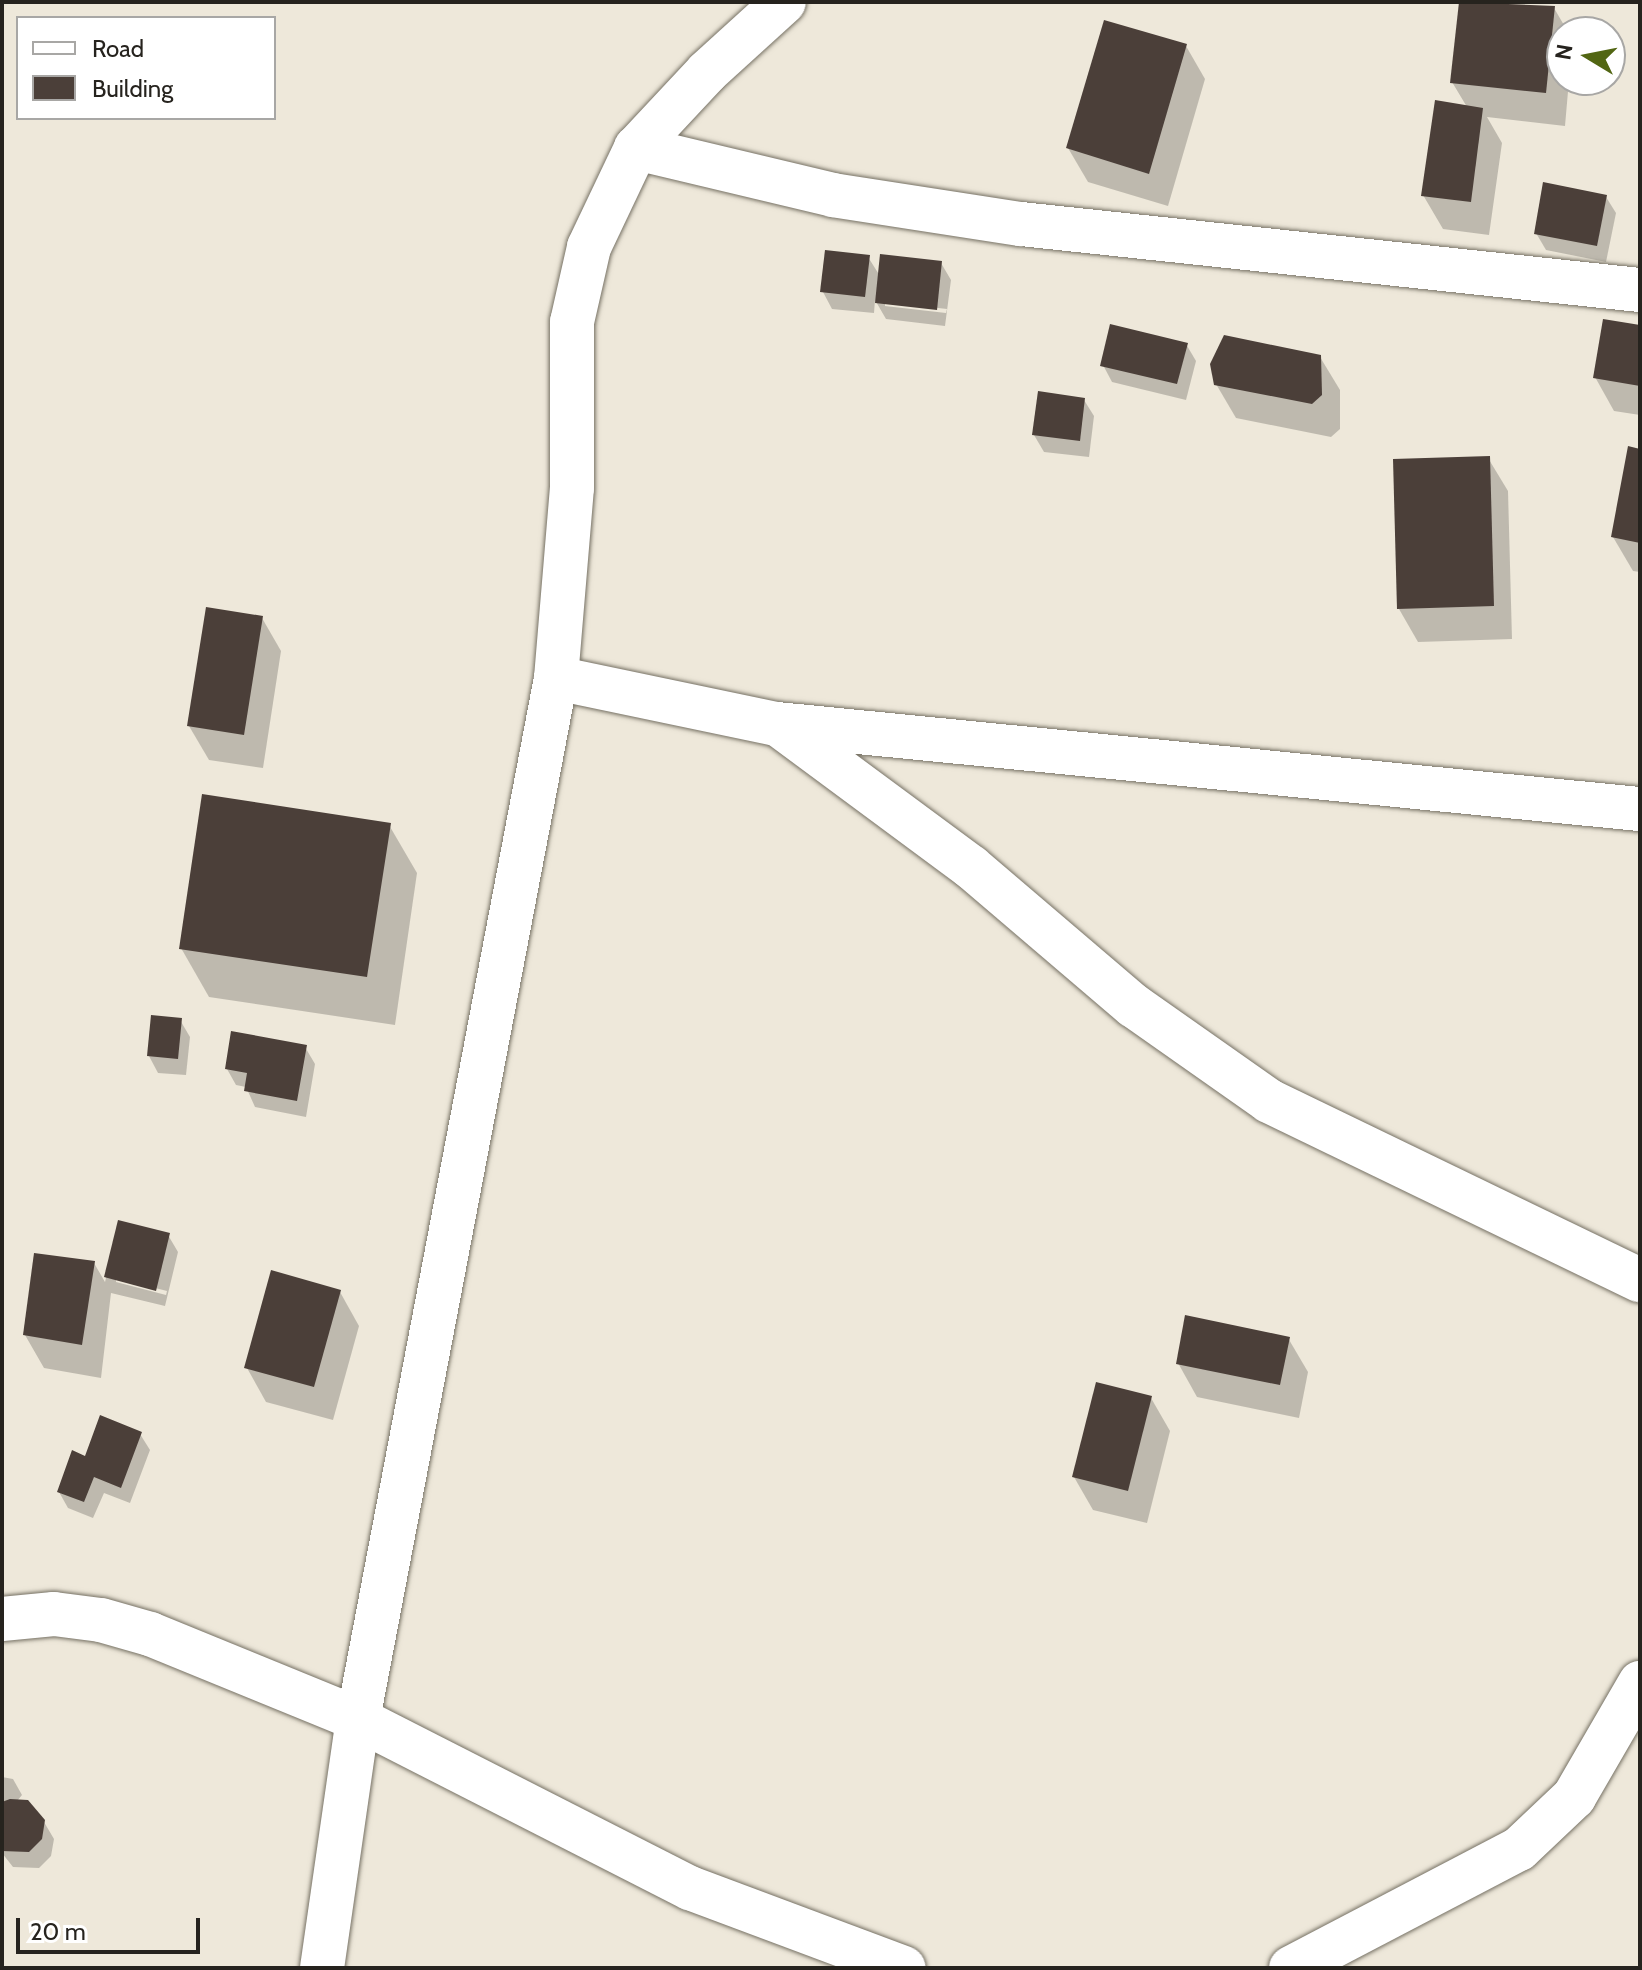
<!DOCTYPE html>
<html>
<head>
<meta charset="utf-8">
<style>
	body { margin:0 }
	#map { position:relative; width:1642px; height:1970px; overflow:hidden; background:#eee8da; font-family:Cabin,sans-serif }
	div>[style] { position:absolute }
	.shadow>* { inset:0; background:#0003 }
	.building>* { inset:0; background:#4b3f39 }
	.roads { filter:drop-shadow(0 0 2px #767164) drop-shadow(0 0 2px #767164) }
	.minor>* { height:44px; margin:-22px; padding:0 22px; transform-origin:22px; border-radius:22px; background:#fff }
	span { translate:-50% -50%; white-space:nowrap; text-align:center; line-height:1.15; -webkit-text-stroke:8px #fff; paint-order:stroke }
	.frame { position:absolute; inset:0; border:4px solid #26231e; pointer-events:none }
	.legend { position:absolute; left:16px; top:16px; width:260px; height:104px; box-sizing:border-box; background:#fff; border:2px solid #a8a7a5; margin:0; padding:10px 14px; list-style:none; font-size:24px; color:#26231e }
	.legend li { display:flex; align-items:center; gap:16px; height:40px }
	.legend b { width:40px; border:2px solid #a8a7a5 }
	.north { position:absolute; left:1546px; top:16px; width:80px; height:80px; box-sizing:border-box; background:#fff; border:2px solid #a8a7a5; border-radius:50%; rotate:280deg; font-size:22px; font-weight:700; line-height:32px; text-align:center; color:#26231e }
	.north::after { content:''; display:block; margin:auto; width:28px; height:36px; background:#526613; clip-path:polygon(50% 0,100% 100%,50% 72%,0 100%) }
	.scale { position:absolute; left:16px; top:1918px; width:184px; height:36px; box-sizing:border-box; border:4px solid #26231e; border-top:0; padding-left:10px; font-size:24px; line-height:28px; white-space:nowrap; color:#26231e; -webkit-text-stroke:6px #fff; paint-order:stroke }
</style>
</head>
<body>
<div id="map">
	<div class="shadow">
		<div style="clip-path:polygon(1461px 2px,1554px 8px,1568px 32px,1562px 32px,1562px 80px,1569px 80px,1565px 126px,1487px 117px,1502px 143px,1489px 235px,1443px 229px,1423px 195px,1467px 107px,1452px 82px)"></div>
		<div style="clip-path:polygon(1186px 46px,1205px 79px,1168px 206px,1088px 182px,1068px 148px)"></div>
		<div style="clip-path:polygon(1606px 197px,1616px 213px,1606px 262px,1546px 250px,1536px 233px)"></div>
		<div style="clip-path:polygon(evenodd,868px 257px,880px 276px,941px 263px,951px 280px,945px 326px,886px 319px,875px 300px,874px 313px,832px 309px,823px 292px,868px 257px,885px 302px,947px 309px,946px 313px,885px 306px,885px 302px)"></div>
		<div style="clip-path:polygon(1640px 327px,1640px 415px,1614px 411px,1595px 377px)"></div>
		<div style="clip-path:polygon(1186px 344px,1196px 361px,1186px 400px,1112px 382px,1103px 365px)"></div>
		<div style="clip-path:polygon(1320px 357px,1340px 390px,1340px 429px,1331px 437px,1236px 418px,1216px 384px)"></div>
		<div style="clip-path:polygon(1084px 400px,1094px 416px,1089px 457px,1044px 452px,1034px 435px)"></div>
		<div style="clip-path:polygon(1640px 451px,1640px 572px,1633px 571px,1613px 537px)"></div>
		<div style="clip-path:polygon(1488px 458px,1508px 491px,1512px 639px,1418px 642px,1399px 609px)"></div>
		<div style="clip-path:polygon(262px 618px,281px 651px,263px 768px,209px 760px,189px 726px)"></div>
		<div style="clip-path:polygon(389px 825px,417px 873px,395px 1025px,209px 997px,181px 948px)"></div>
		<div style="clip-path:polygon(180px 1020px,190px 1037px,186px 1075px,158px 1073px,149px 1056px)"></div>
		<div style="clip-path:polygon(305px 1047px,315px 1064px,306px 1117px,255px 1107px,246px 1087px,236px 1085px,227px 1069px)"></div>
		<div style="clip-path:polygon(evenodd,119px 1223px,168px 1235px,178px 1252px,165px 1306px,111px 1293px,101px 1378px,44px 1368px,25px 1335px,94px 1263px,105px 1282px,119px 1223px,116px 1278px,167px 1291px,166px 1295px,116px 1282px,116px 1278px)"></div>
		<div style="clip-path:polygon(340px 1292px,359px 1326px,333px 1420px,266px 1402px,247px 1368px)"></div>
		<div style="clip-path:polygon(1288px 1338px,1308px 1372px,1299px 1418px,1197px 1397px,1178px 1363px)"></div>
		<div style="clip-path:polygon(1151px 1398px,1170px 1431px,1147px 1523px,1093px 1510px,1074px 1477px)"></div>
		<div style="clip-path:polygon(140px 1434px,150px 1450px,130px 1503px,104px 1493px,93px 1518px,68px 1508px,59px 1492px,86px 1458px)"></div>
		<div style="clip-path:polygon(2px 1777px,13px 1779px,22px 1795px,17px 1801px,44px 1822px,54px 1839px,51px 1856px,39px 1868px,13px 1867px,2px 1853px)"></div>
	</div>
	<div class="building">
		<div style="clip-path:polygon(1459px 2px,1555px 6px,1546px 93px,1450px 83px)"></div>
		<div style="clip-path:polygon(1104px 20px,1187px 44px,1149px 174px,1066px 148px)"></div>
		<div style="clip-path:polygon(1435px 100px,1483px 108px,1471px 202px,1421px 196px)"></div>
		<div style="clip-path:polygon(1543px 182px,1607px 195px,1597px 246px,1534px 234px)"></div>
		<div style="clip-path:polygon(825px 250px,870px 255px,865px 297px,820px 292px)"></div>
		<div style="clip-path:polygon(880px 254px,942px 261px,937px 310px,875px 303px)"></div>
		<div style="clip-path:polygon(1603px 319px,1640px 325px,1640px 386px,1593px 378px)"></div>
		<div style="clip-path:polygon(1110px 324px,1188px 343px,1177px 384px,1100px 366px)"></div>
		<div style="clip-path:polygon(1224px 335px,1321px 355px,1322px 395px,1312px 404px,1214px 385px,1210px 364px)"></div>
		<div style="clip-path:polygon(1038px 391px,1085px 398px,1080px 441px,1032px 435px)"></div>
		<div style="clip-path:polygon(1628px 446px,1640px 449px,1640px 543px,1611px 537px)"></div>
		<div style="clip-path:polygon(1490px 456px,1494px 606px,1397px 609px,1393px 459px)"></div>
		<div style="clip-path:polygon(206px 607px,263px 616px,244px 735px,187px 726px)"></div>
		<div style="clip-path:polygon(202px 794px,391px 823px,367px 977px,179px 949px)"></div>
		<div style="clip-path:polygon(151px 1015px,182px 1018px,178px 1059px,147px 1056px)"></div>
		<div style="clip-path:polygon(231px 1031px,307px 1045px,297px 1101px,244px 1091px,247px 1073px,225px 1069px)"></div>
		<div style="clip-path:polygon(118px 1220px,170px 1233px,156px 1291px,104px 1277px)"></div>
		<div style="clip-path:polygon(34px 1253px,95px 1261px,82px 1345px,23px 1335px)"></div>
		<div style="clip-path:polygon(271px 1270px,341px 1290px,314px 1387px,244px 1368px)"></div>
		<div style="clip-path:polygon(1185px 1315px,1290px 1337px,1280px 1385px,1176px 1364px)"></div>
		<div style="clip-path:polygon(1096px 1382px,1152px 1396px,1128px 1491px,1072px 1477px)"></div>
		<div style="clip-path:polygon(100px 1415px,142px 1432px,121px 1488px,94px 1477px,84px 1502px,57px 1492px,72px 1450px,85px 1456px)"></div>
		<div style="clip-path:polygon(10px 1799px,28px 1800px,45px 1820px,42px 1839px,29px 1852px,2px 1851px,2px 1802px)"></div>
	</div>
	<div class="roads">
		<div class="minor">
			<div style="left:636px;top:148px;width:203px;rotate:13.4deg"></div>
			<div style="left:833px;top:195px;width:190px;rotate:8.8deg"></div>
			<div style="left:1021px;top:224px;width:623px;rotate:6.09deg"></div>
			<div style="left:556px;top:678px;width:226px;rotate:11.8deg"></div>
			<div style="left:777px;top:724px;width:867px;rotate:5.63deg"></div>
			<div style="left:779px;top:725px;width:239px;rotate:36.5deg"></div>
			<div style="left:971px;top:867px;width:214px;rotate:40.5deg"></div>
			<div style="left:1134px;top:1006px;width:165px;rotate:35.1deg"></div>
			<div style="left:1269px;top:1101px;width:412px;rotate:25.8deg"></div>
			<div style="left:2px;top:1619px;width:52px;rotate:-5.5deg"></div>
			<div style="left:54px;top:1614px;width:47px;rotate:7.3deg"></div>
			<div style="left:101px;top:1620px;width:51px;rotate:15.9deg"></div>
			<div style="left:150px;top:1634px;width:225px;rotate:22.2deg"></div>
			<div style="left:358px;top:1719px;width:373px;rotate:27deg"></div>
			<div style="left:690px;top:1888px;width:228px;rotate:20.5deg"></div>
			<div style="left:322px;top:1968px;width:252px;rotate:-81.8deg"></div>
			<div style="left:358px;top:1719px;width:1060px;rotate:-79.23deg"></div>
			<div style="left:556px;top:678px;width:191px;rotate:-85.2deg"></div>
			<div style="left:572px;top:488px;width:166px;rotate:-90deg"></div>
			<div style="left:572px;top:322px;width:77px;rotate:-77.2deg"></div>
			<div style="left:589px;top:247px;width:110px;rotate:-64.6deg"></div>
			<div style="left:636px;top:148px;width:104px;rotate:-46.9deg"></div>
			<div style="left:707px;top:72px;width:104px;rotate:-42.3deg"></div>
			<div style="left:1291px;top:1968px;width:257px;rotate:-27.6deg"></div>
			<div style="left:1519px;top:1849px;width:76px;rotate:-43.4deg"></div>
			<div style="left:1574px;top:1797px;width:132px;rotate:-59.9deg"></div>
		</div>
	</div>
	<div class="frame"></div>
	<ul class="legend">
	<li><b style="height:10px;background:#fff"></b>Road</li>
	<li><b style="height:22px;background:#4b3f39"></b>Building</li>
	</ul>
	<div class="north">N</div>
	<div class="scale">20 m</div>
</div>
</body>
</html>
